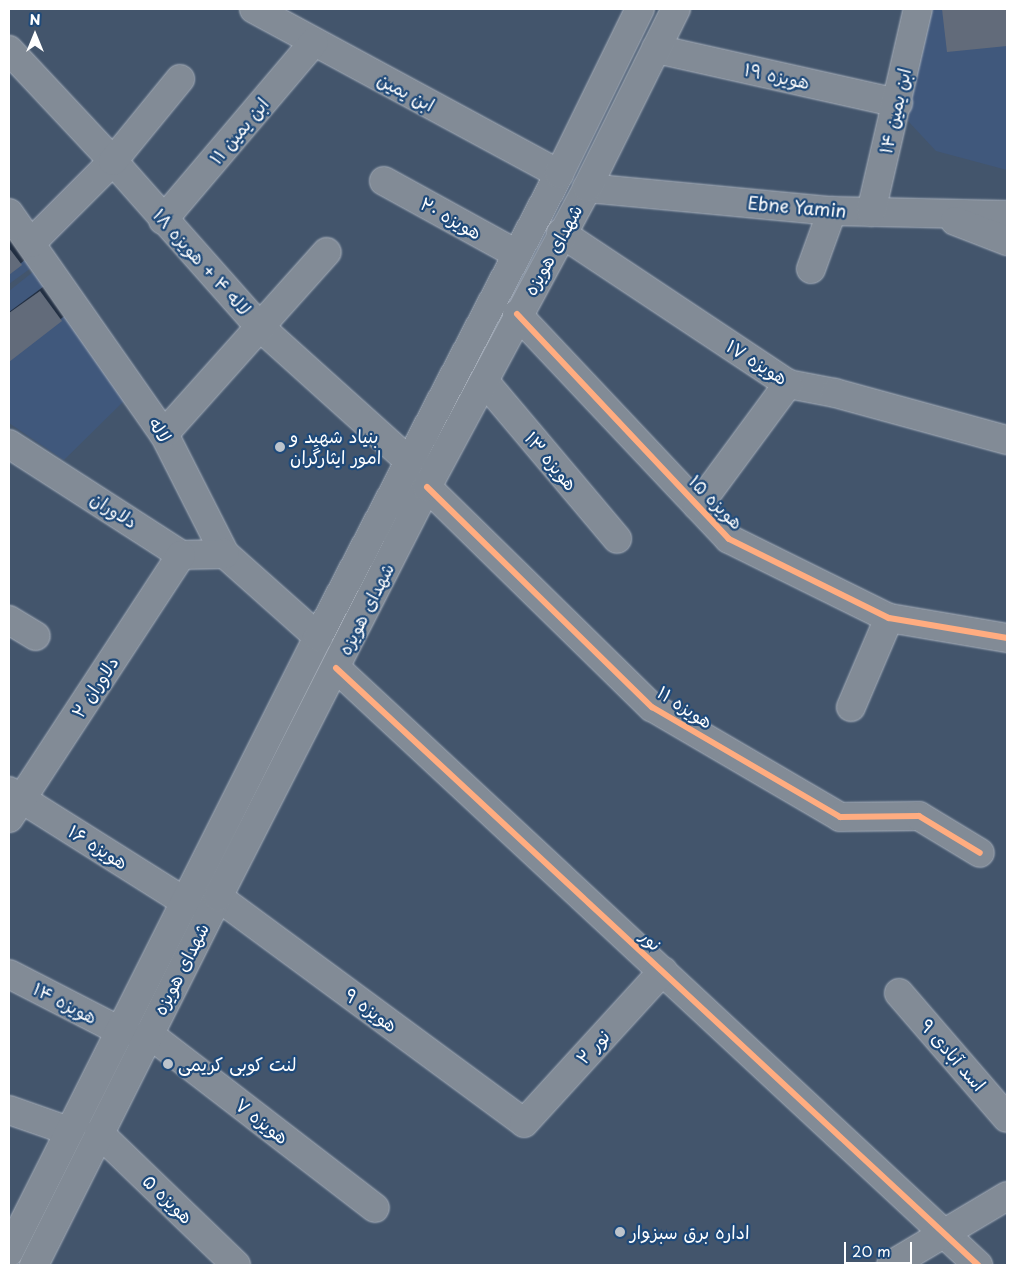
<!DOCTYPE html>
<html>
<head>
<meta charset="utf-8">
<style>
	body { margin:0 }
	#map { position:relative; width:1016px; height:1274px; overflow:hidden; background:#43556c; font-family:"Playpen Sans","Playpen Sans Arabic",sans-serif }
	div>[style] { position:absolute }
	.built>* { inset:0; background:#40587c }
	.shadow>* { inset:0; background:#0007 }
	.building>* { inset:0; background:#626b7a }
	.roads { filter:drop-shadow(0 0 1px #aab2bd) drop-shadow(0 0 1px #aab2bd) }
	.minor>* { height:28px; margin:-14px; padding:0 14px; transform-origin:14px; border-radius:14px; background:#828b96 }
	.major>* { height:28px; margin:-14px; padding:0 14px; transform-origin:14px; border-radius:14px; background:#828b96 }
	.cycleway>* { height:6px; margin:-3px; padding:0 3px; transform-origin:3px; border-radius:3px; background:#ffac80 }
	.dots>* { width:14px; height:14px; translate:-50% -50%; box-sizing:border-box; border:2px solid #1f4a7a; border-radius:50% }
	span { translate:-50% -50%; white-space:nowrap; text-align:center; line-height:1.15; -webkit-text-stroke:4.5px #1f4a7a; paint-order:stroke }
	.street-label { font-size:18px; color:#fff }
	.poi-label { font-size:18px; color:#fff }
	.left { translate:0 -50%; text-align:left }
	.frame { position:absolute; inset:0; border:10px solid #fff; pointer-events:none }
	.north { position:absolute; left:10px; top:10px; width:50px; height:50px; -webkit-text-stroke:4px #1f4a7a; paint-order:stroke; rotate:0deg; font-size:14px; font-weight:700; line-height:20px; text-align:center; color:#fff }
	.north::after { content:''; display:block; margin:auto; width:18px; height:22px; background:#fff; clip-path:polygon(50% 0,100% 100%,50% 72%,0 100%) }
	.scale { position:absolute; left:844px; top:1242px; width:68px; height:22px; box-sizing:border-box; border:2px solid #fff; border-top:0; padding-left:6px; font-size:15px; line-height:18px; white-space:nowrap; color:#fff; -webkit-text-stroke:4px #1f4a7a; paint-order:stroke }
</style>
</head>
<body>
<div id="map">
	<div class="built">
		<div style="clip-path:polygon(929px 9px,1007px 9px,1007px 170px,936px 151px,908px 121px)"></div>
		<div style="clip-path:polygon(9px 239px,31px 268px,9px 284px)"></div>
		<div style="clip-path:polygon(38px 268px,126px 399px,64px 460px,9px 423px,9px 291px)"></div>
	</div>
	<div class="shadow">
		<div style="clip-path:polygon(943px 9px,1007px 9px,1007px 45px,948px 51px)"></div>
		<div style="clip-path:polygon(9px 225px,32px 254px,9px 273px)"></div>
		<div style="clip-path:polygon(51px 281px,72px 310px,9px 360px,9px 312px)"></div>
	</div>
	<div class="building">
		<div style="clip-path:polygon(942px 9px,1007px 9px,1007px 46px,947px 52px)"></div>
		<div style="clip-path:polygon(9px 248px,22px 265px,9px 275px)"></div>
		<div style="clip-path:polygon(40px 291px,62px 321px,9px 362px,9px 313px)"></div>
	</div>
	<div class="roads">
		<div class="minor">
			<div style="left:254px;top:9px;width:347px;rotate:28.4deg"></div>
			<div style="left:656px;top:49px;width:248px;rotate:12.6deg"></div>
			<div style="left:9px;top:50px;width:152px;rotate:46.9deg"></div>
			<div style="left:113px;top:161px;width:222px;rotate:48.5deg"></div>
			<div style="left:260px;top:327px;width:200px;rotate:42deg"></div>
			<div style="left:384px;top:181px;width:152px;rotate:28.8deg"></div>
			<div style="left:587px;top:188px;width:246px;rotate:5.4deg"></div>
			<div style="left:832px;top:211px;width:175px;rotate:1.3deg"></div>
			<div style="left:871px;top:212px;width:208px;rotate:-77deg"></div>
			<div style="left:9px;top:213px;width:270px;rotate:55deg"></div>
			<div style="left:164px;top:434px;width:135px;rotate:63.1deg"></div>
			<div style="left:225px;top:554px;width:125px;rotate:41.7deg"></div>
			<div style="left:163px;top:220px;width:233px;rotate:-49.7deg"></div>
			<div style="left:955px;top:221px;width:56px;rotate:21deg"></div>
			<div style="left:561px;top:233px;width:273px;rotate:33.6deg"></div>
			<div style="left:788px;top:384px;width:48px;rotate:10.8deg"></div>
			<div style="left:835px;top:393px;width:178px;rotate:15.3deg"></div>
			<div style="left:31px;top:243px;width:116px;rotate:-45deg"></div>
			<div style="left:113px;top:161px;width:106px;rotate:-50.7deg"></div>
			<div style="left:811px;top:269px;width:62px;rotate:-70.1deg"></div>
			<div style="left:517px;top:314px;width:309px;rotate:46.7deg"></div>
			<div style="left:729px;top:539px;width:178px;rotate:26.3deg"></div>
			<div style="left:889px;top:618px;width:120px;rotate:9.6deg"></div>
			<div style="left:485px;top:382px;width:205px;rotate:49.9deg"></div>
			<div style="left:164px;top:434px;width:244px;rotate:-48.2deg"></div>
			<div style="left:9px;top:444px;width:205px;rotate:32.8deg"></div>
			<div style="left:181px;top:555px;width:44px;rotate:-1.3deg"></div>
			<div style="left:427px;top:487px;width:315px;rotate:44.4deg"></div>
			<div style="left:652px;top:707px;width:218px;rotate:30.3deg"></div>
			<div style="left:840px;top:817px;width:79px;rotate:-0.7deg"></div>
			<div style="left:919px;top:816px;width:71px;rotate:31.2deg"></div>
			<div style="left:698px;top:506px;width:152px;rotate:-53.6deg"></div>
			<div style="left:9px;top:620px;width:31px;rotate:31deg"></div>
			<div style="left:336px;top:668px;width:877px;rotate:42.92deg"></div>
			<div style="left:851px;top:707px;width:97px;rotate:-66.9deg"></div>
			<div style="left:9px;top:791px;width:210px;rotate:32.2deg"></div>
			<div style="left:9px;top:818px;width:314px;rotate:-56.8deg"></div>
			<div style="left:218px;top:897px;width:380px;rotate:36.4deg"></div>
			<div style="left:524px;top:1123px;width:206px;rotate:-47.6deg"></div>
			<div style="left:9px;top:974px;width:127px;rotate:27.2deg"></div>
			<div style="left:899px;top:993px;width:165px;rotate:49.2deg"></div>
			<div style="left:149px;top:1034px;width:285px;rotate:37.6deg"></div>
			<div style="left:9px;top:1110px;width:64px;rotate:19.3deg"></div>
			<div style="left:99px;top:1133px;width:190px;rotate:43.9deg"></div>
		</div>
		<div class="major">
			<div style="left:9px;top:1252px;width:688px;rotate:-63.32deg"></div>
			<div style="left:318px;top:637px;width:522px;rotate:-62.5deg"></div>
			<div style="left:559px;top:174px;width:184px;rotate:-63.9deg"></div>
			<div style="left:34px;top:1265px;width:411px;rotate:-63.4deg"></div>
			<div style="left:218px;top:897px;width:460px;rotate:-63deg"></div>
			<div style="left:427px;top:487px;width:339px;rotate:-61.8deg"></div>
			<div style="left:587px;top:188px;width:200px;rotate:-63.6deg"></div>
			<div style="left:891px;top:1265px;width:135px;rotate:-30.7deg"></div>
		</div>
	</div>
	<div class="cycleway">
		<div style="left:517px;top:314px;width:309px;rotate:46.7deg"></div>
		<div style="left:729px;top:539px;width:178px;rotate:26.3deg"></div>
		<div style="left:889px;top:618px;width:120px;rotate:9.6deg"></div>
		<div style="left:427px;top:487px;width:315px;rotate:44.4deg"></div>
		<div style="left:652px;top:707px;width:218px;rotate:30.3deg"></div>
		<div style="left:840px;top:817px;width:79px;rotate:-0.7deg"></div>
		<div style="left:919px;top:816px;width:71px;rotate:31.2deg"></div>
		<div style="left:336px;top:668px;width:877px;rotate:42.92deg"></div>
	</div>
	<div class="dots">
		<div style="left:280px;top:447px;background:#bdc4cc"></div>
		<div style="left:168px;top:1064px;background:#bdc4cc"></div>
		<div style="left:620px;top:1232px;background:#bdc4cc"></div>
	</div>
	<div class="street-label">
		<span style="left:777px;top:76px;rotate:12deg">هویزه ۱۹</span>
		<span style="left:406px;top:92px;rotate:28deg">ابن یمین</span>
		<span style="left:895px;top:111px;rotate:-77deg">ابن یمین ۱۴</span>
		<span style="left:239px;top:131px;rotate:-50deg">ابن یمین ۱۱</span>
		<span style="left:797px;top:207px;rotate:5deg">Ebne Yamin</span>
		<span style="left:451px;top:218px;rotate:29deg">هویزه ۲۰</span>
		<span style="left:553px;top:250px;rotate:-61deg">شهدای هویزه</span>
		<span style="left:202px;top:262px;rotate:48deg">لاله ۴ + هویزه ۱۸</span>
		<span style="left:757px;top:362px;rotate:32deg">هویزه ۱۷</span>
		<span style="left:160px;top:430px;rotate:58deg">لاله</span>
		<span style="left:551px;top:461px;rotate:50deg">هویزه ۱۳</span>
		<span style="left:716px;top:502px;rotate:45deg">هویزه ۱۵</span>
		<span style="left:114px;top:510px;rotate:32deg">دلاوران</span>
		<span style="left:366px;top:609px;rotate:-63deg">شهدای هویزه</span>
		<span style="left:95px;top:687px;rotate:-57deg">دلاوران ۲</span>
		<span style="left:685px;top:707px;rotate:33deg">هویزه ۱۱</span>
		<span style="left:98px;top:847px;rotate:32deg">هویزه ۱۶</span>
		<span style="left:651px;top:940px;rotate:43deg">نور</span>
		<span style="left:181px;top:969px;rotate:-63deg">شهدای هویزه</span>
		<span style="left:65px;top:1003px;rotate:27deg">هویزه ۱۴</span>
		<span style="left:371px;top:1010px;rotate:36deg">هویزه ۹</span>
		<span style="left:593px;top:1047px;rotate:-47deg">نور ۲</span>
		<span style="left:953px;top:1055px;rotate:49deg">اسد آبادی ۹</span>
		<span style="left:262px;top:1121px;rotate:38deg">هویزه ۷</span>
		<span style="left:168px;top:1199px;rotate:44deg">هویزه ۵</span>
	</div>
	<div class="poi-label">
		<span class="left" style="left:290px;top:447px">بنیاد شهید و<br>امور ایثارگران</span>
		<span class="left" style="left:178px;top:1064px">لنت کوبی کریمی</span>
		<span class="left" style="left:630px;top:1232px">اداره برق سبزوار</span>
	</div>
	<div class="frame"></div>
	<div class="north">N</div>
	<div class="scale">20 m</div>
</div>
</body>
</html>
